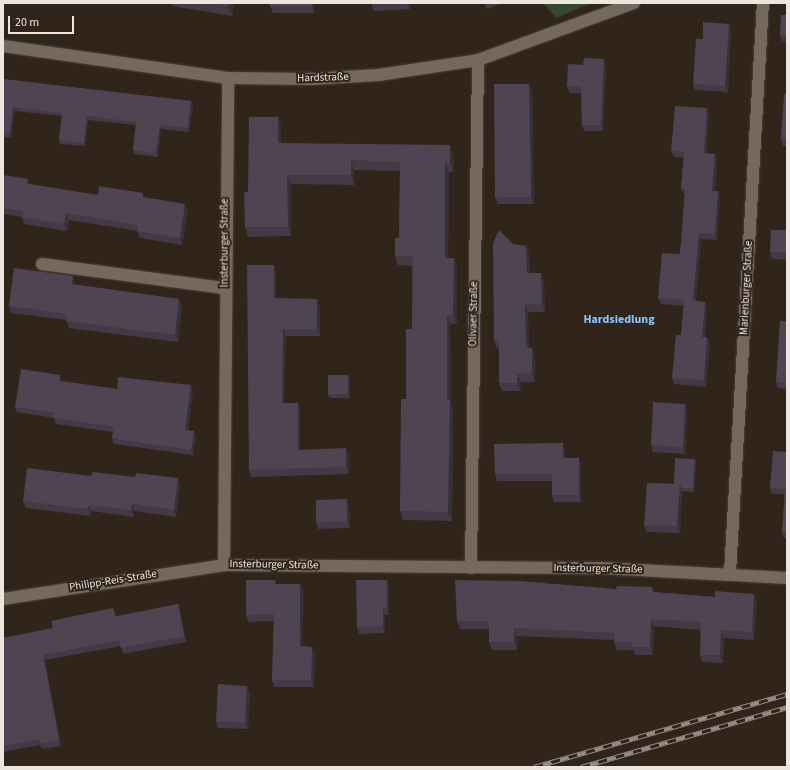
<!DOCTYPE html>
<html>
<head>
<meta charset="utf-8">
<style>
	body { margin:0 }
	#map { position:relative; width:790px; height:770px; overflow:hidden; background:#30241b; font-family:"Source Sans 3",sans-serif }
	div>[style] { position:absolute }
	.green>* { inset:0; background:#36472e }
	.roads { filter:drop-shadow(0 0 1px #4b4139) drop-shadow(0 0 1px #4b4139) }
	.service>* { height:12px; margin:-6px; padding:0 6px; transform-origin:6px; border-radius:6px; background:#75685c }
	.minor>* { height:12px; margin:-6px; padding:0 6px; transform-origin:6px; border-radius:6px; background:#75685c }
	.rail>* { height:4.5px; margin-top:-2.25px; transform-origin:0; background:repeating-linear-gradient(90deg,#30241b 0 9px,#988e87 0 18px); box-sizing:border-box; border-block:1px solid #988e87 }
	.wall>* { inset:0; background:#443a46 }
	.shaded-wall>* { inset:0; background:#373039 }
	.building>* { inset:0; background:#4f4451 }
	span { translate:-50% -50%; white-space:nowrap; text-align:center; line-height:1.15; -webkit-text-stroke:4px #30241b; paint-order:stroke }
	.street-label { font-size:11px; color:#ede5df }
	.neighbourhood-label { font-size:12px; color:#8cc4fd; font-weight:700 }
	.frame { position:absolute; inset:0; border:4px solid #ede5df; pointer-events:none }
	.scale { position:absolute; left:8px; top:16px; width:66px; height:18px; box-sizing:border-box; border:2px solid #ede5df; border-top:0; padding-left:5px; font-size:12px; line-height:14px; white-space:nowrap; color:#ede5df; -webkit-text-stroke:3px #30241b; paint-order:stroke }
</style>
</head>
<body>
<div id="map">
	<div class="green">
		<div style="clip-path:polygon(543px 3px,592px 3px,556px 18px)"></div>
	</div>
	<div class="roads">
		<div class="service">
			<div style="left:42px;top:264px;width:185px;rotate:7.5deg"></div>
		</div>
		<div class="minor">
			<div style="left:3px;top:46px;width:227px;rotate:8.1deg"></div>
			<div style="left:228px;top:78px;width:84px;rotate:0.7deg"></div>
			<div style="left:312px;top:79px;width:66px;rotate:-3.5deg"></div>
			<div style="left:378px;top:75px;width:101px;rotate:-8.5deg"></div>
			<div style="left:478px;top:60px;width:166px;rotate:-20.1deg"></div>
			<div style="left:224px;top:565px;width:487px;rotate:-89.5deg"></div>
			<div style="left:471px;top:568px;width:508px;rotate:-89.21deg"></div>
			<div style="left:730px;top:573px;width:571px;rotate:-86.69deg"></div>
			<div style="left:3px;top:599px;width:224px;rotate:-8.7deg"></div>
			<div style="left:224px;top:565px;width:378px;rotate:0.5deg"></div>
			<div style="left:602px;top:568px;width:185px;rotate:3.1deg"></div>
		</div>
	</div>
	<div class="rail">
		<div style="left:534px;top:767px;width:263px;rotate:-16.1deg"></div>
		<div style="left:581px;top:767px;width:215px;rotate:-16.2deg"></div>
	</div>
	<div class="wall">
		<div style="clip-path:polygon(171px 3px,234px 3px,232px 16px,172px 6px)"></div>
		<div style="clip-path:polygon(270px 3px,314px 3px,314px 13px,273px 13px,270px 6px)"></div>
		<div style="clip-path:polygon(371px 3px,409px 3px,410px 9px,374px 11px)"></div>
		<div style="clip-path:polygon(484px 3px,503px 3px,487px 9px)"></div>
		<div style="clip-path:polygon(787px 15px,787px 41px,782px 41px,780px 35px)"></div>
		<div style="clip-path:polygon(729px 24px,731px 30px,728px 92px,695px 90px,693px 84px)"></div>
		<div style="clip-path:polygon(606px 66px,603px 131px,584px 131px,582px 125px,581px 93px,570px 93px,567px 86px)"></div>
		<div style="clip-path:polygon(3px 79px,191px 101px,193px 105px,189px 132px,161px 129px,158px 157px,134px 154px,133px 150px,136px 125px,88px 120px,85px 146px,60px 144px,59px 140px,62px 116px,15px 111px,11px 138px,3px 137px)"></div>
		<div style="clip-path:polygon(532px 91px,534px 204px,498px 204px,495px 197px)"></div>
		<div style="clip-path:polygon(787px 94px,787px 146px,783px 146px,781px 138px)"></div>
		<div style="clip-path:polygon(707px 108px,709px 114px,706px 153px,717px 160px,715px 191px,720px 197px,717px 240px,701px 239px,696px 301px,705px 302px,707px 308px,705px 337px,710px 343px,706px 387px,674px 384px,672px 378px,681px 335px,684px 306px,661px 304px,658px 298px,680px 254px,685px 195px,684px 195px,681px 188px,684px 158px,674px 157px,671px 151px)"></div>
		<div style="clip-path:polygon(278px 117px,281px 126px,281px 143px,454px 155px,453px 172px,449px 172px,448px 258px,457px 267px,457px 324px,450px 324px,451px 402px,453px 409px,452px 521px,403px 520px,400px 511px,406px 399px,412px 329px,412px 266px,398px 265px,395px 256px,399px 238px,400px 171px,354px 170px,354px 185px,291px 184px,291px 236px,248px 237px,245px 227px,248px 192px)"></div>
		<div style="clip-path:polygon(3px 175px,30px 184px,98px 195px,145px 198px,188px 211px,182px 245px,140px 238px,137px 231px,69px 220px,67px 231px,24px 224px,22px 217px,3px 214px)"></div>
		<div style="clip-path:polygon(787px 230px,787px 260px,772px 259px,770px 252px)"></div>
		<div style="clip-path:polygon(513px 244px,526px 246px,529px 254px,530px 273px,544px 282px,545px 312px,528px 312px,529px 348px,532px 348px,535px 357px,535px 382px,521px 382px,520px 391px,502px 391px,499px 383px,499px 349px,497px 349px,494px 340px)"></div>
		<div style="clip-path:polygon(274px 265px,276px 272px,276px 298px,320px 306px,320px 336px,286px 336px,284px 403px,298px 403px,300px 410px,300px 450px,349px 455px,349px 474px,251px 477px,249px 470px)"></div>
		<div style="clip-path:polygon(75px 283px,75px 285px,179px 299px,182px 306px,178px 342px,69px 328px,66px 320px,11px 313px,9px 306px)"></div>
		<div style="clip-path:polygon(787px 321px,787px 389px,778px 388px,776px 382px)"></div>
		<div style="clip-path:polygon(60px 375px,62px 381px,117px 389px,193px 390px,188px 430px,196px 437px,193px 455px,114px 444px,112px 438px,113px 432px,56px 424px,54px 418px,17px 412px,15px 407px)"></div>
		<div style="clip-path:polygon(348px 375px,350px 378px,350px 398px,330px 398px,328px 395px)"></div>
		<div style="clip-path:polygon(685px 404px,687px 411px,685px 454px,653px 452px,651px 445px)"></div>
		<div style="clip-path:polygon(563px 443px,565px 450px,565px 458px,579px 458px,581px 465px,581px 502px,554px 502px,552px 495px,552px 481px,497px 481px,495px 474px)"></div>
		<div style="clip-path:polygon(787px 452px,787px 538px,784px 538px,782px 532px,785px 494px,772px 494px,770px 488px)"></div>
		<div style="clip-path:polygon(695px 459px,696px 463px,694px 492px,682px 491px,680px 533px,647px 532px,644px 525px)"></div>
		<div style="clip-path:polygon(92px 476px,180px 485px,176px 517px,134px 511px,134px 517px,91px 511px,90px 516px,26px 508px,23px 501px)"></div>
		<div style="clip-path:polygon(347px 499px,349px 506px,350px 528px,318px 529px,316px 522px)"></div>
		<div style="clip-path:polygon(275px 580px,276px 584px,300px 584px,303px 591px,302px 646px,312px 647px,315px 654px,314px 687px,274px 687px,272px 680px,274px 621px,248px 622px,246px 615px)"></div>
		<div style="clip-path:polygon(387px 580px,389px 587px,389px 615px,385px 615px,385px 633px,359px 634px,357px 627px)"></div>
		<div style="clip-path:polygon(652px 587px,654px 592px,715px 597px,754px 594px,757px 602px,754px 640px,724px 638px,723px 663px,702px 662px,700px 655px,701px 630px,654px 626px,653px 655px,635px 655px,633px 650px,617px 650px,614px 642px,615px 640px,517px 636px,517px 650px,492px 650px,489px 642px,489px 629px,460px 629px,457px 621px,616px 589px)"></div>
		<div style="clip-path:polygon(178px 604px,180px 610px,186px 642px,123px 654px,121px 646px,45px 660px,61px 746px,42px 749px,40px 745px,3px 752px,3px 638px,53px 628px,113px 608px,116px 616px)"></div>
		<div style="clip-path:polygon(250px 693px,248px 729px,218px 728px,216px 721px)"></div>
	</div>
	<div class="shaded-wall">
		<div style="clip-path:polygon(229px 3px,234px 3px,232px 16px,228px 6px)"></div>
		<div style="clip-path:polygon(312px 3px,314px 3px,314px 13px,312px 6px)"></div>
		<div style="clip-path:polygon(407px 3px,409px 3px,410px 9px)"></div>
		<div style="clip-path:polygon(729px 24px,731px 30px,728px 92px,725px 86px)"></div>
		<div style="clip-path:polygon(604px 59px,606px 66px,603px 131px,601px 125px)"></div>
		<div style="clip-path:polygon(529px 84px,532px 91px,534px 204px,531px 197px)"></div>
		<div style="clip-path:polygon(191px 101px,193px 105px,189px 132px,188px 128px)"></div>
		<div style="clip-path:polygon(13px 107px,15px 111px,11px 138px,10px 134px)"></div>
		<div style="clip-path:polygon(707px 108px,709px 114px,706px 159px,704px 153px)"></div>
		<div style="clip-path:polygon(87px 116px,88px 120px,85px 146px,84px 143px)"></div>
		<div style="clip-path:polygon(278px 117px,281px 126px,281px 152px,278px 143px)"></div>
		<div style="clip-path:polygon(160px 125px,161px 129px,158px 157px,156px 153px)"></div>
		<div style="clip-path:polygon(450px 145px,454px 155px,453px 172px,450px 162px)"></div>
		<div style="clip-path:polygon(715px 154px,717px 160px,715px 197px,712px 191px)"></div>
		<div style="clip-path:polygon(351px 160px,354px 170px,354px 185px,351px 175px)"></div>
		<div style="clip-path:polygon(445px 162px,449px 172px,448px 267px,445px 258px)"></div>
		<div style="clip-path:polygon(287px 175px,291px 184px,291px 236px,288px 227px)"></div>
		<div style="clip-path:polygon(718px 191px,720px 197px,717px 240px,715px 234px)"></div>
		<div style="clip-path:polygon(185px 204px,188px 211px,182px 245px,180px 238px)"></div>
		<div style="clip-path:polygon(66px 213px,69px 220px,67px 231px,64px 224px)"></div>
		<div style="clip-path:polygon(699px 233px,701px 239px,695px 307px,693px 301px)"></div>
		<div style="clip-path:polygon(526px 246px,529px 254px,530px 282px,527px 273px)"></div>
		<div style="clip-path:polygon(454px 258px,457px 267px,457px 324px,453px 315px)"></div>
		<div style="clip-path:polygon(274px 265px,276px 272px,276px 304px,274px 298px)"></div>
		<div style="clip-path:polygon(541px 273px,544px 282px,545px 312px,542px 304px)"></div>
		<div style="clip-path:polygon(73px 276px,75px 283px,74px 291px,72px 284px)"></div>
		<div style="clip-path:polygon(179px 299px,182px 306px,178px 342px,175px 335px)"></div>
		<div style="clip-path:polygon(317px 299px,320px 306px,320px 336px,317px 329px)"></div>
		<div style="clip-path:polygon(705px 302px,707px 308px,704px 343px,702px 337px)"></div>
		<div style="clip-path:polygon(525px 304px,528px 312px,529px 352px,526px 344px)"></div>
		<div style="clip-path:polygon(447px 315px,450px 324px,451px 402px,453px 409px,452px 521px,448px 512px)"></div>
		<div style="clip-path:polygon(283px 329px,286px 336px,284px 410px,282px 403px)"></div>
		<div style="clip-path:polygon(707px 337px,710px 343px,706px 387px,704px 380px)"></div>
		<div style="clip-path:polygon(532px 348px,535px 357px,535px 382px,532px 373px)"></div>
		<div style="clip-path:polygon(518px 374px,521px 382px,520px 391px,517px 383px)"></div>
		<div style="clip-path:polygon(60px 375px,62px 380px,61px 386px,59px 381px)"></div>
		<div style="clip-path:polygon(348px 375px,350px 378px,350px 398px,348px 394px)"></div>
		<div style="clip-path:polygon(191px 385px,193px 390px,187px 435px,185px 430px)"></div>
		<div style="clip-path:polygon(298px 403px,300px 410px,300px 457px,298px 450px)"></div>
		<div style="clip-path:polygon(685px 404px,687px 411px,685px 454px,683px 447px)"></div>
		<div style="clip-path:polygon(194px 431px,196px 437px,193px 455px,191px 450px)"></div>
		<div style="clip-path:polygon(563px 443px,565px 450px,565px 465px,563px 458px)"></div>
		<div style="clip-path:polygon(346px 448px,349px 455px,349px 474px,346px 467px)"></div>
		<div style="clip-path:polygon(579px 458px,581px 465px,581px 502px,579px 495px)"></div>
		<div style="clip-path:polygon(695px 459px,696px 463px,694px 492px,693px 488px)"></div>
		<div style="clip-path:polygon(178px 478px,180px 485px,176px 517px,174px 510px)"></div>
		<div style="clip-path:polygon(680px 484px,682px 491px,680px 533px,677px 526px)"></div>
		<div style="clip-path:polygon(347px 499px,349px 506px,350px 528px,347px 521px)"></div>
		<div style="clip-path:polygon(132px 504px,134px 511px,134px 517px,131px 510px)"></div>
		<div style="clip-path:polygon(88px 505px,91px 511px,90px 516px,88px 509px)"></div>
		<div style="clip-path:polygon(387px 580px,389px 587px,389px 615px,387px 608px)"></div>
		<div style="clip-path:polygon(300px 584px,303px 591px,302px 653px,300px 646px)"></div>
		<div style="clip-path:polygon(754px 594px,757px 602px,754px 640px,752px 632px)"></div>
		<div style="clip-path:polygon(178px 604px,180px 610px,186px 642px,184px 636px)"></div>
		<div style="clip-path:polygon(383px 608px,385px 615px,385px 633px,383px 626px)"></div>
		<div style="clip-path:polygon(651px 619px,654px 626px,653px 655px,650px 647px)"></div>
		<div style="clip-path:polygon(514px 628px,517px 636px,517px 650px,514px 642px)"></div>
		<div style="clip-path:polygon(721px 630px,724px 638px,723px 663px,720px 655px)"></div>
		<div style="clip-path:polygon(312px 647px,315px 654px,314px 687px,311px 680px)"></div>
		<div style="clip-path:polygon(43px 655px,45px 660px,61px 746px,59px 740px)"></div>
		<div style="clip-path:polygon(247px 686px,250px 693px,248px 729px,245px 722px)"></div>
	</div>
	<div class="building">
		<div style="clip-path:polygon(211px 3px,229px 3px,228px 6px)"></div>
		<div style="clip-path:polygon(270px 3px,312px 3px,312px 6px,270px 6px)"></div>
		<div style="clip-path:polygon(371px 3px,396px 3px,371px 4px)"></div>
		<div style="clip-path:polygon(781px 15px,787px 15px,787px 35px,780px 35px)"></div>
		<div style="clip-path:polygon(703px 22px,729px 24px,725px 86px,693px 84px,696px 39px,703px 39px)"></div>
		<div style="clip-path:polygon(584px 58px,604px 59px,601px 125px,582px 125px,581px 87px,567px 86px,568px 64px,583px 65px)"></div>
		<div style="clip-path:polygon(3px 79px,191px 101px,188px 128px,160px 125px,156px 153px,133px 150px,136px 122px,87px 116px,84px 143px,59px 140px,62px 113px,13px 107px,10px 134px,3px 133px)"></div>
		<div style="clip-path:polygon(494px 84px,529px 84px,531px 197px,495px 197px)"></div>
		<div style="clip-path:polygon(784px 94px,787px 94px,787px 139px,781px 138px)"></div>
		<div style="clip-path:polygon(675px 106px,707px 108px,704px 153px,715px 154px,712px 191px,718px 191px,715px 234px,699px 233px,693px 301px,690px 300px,705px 302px,702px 337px,707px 337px,704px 380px,672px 378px,676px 335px,681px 335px,684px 300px,658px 298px,662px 253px,680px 254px,685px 189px,681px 188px,684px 152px,671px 151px)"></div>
		<div style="clip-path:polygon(249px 117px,278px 117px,278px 143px,450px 145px,450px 162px,445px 162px,445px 258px,454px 258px,453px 315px,447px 315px,447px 400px,450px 400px,448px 512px,400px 511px,401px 399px,406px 399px,406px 329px,412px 329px,413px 256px,395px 256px,395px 238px,399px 238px,400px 162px,351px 160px,351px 175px,287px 175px,288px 227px,245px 227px,244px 192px,248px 192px)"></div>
		<div style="clip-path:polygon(3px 175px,28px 179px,27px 184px,98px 195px,99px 186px,143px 193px,143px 197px,185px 204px,180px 238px,137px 231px,138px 225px,66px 213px,64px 224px,22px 217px,23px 211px,3px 208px)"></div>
		<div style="clip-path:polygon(499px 230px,513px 244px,526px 246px,527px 273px,541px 273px,542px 304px,525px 304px,526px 344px,528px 348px,532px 348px,532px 373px,518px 374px,517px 383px,499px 383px,499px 340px,494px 340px,493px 243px)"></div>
		<div style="clip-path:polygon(771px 230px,787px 230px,787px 253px,770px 252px)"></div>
		<div style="clip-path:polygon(247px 265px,274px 265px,274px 298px,317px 299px,317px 329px,283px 329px,282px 403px,298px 403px,298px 450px,346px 448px,346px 467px,249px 470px)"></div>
		<div style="clip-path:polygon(14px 268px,73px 276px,72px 284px,179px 299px,175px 335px,66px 321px,67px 314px,9px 306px)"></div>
		<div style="clip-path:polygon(780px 321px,787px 321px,787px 383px,776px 382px)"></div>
		<div style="clip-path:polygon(21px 369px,60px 375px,59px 381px,117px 389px,118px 377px,191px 385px,185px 430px,194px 431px,191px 450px,112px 438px,114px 427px,54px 418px,55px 413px,15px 407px)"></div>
		<div style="clip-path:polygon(328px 375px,348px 375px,348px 394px,328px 395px)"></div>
		<div style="clip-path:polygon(653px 402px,685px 404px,683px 447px,651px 445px)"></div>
		<div style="clip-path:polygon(563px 443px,563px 458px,579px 458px,579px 495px,552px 495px,552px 474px,495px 474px,494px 444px)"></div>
		<div style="clip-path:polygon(773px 451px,787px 452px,787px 532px,782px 532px,785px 489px,770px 488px)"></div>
		<div style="clip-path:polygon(675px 458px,695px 459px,693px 488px,681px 488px,680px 484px,674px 484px)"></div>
		<div style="clip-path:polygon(27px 468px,92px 476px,92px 472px,135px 477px,136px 473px,178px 478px,174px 510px,132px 504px,131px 510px,88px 505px,88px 509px,23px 501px)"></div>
		<div style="clip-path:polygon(647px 483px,680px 484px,677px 526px,644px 525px)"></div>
		<div style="clip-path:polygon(347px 499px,347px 521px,316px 522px,316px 500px)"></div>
		<div style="clip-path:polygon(246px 580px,275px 580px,275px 584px,300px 584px,300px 646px,312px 647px,311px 680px,272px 680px,274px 614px,246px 615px)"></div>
		<div style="clip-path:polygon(356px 580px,387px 580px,387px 608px,383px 608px,383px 626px,357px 627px)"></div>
		<div style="clip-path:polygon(455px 580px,519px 581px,616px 589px,617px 586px,652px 587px,652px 592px,715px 597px,715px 591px,754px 594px,752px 632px,721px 630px,720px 655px,700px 655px,701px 622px,651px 619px,650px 647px,632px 647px,632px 642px,614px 642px,615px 633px,514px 628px,514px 642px,489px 642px,489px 621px,457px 621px)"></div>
		<div style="clip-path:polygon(178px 604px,184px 636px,121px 648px,119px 640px,43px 655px,59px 740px,40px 744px,39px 739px,3px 746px,3px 638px,53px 628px,51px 621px,113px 608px,115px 617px)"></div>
		<div style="clip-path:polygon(218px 684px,247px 686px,245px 722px,216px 721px)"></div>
	</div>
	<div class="street-label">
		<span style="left:323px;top:78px;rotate:-2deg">Hardstraße</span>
		<span style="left:225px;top:243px;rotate:-90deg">Insterburger Straße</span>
		<span style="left:747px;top:288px;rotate:-87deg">Marienburger Straße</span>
		<span style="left:474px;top:314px;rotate:-89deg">Olivaer Straße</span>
		<span style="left:274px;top:565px;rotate:1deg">Insterburger Straße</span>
		<span style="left:598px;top:569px;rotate:1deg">Insterburger Straße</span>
		<span style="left:113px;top:581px;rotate:-9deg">Philipp-Reis-Straße</span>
	</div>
	<div class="neighbourhood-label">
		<span style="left:619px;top:320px">Hardsiedlung</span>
	</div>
	<div class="frame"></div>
	<div class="scale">20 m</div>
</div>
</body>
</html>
